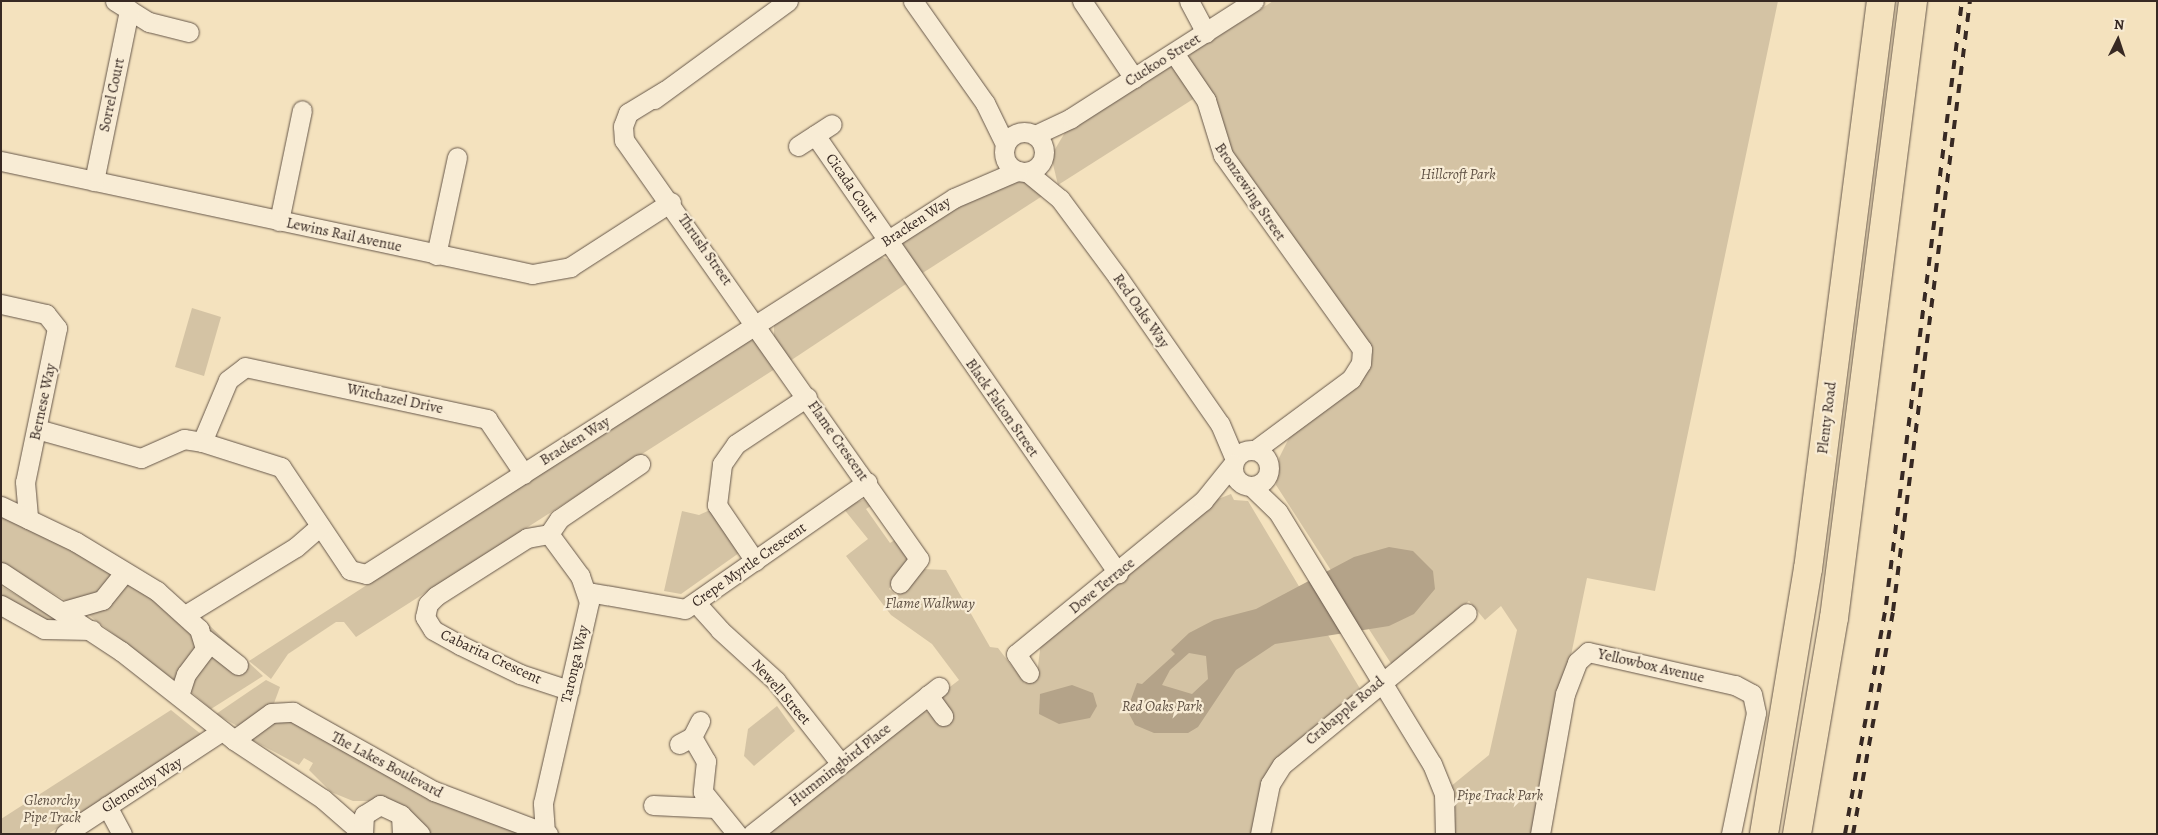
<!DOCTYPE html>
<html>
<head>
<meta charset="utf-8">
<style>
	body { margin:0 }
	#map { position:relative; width:2158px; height:835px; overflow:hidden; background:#f4e2be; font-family:Alegreya,serif }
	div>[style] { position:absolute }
	.green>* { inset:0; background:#d4c3a4 }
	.water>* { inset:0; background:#b4a389 }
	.roads { filter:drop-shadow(0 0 1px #66574a) drop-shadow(0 0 1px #66574a) }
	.minor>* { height:19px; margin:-9.5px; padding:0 9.5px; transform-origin:9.5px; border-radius:9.5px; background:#f8ecd5 }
	.minor>.ring { margin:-9.5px; padding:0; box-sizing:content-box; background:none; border:19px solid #f8ecd5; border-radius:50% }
	.highway>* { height:28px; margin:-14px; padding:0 14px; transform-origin:14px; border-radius:14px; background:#f4e2be }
	.rail>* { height:4px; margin-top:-2px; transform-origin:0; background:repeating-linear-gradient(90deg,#372923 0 9px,transparent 0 18px) }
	span { translate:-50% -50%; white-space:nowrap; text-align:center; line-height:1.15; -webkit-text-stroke:4.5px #f8ecd5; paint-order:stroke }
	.street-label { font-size:15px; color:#372923 }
	.park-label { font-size:15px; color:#5e5043; font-style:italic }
	.frame { position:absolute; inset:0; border:2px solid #372923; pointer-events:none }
	.north { position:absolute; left:2093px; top:15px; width:50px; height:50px; -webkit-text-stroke:4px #f8ecd5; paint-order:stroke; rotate:4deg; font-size:14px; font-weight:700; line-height:20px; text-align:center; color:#372923 }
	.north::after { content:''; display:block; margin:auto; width:18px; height:22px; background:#372923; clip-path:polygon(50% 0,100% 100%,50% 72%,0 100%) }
</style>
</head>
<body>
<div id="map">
	<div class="green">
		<div style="clip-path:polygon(1273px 1px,1778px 1px,1655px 591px,1587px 578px,1534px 834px,1454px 834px,1450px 787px,1489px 755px,1517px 630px,1501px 606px,1485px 620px,1469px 601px,1394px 668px,1276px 485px,1279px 458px,1289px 438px,1366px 364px,1226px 150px,1187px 60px,1196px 46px,1203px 46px)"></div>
		<div style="clip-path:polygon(1166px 66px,1176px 68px,1198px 96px,1058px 185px,1051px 156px,1067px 129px)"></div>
		<div style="clip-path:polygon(1019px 179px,1047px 193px,918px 276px,902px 245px,905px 239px,986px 185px)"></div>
		<div style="clip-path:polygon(880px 256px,891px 261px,906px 284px,790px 361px,774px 339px,774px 324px)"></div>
		<div style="clip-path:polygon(192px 308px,221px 317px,204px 376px,175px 367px)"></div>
		<div style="clip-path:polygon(747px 340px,757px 341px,778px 367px,356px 637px,344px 622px,336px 622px,288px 654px,271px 679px,249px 661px)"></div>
		<div style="clip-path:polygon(1231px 494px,1234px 500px,1248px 501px,1362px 692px,1284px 755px,1255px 834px,762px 834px,919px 711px,930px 712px,942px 693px,959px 680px,932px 644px,891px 615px,846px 556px,868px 539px,843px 508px,865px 499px,874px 504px,866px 509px,890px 543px,898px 538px,909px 559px,889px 589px,896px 595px,922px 569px,946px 570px,990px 647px,998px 648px,1025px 683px,1037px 674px,1041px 642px,1213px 501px)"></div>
		<div style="clip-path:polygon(710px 510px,739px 553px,681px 594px,664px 591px,682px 511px,699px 515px)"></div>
		<div style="clip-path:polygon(1px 512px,113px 570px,104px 591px,68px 602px,1px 563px)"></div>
		<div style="clip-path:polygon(130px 583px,162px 601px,200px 644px,174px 680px,86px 613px)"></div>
		<div style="clip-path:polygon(1px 586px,47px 613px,66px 624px,50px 625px,1px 599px)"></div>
		<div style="clip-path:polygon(207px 623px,263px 676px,211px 709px,190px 691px,210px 634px)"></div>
		<div style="clip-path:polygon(266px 680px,280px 687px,273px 706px,239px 727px,216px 714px)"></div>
		<div style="clip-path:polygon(777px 706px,795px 731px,754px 766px,744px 756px,748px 729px)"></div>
		<div style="clip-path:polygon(171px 710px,202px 735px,48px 834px,1px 834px,1px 819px)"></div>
		<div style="clip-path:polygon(279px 716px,529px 834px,430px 834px,385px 801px,353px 801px,331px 792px,309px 770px,313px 763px,304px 758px,299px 765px,250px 739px)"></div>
	</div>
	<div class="water">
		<div style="clip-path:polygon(evenodd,1389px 547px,1413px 551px,1433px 571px,1435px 589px,1414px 614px,1389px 626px,1275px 644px,1236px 670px,1198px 727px,1188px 733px,1154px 733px,1135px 725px,1127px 710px,1137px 683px,1142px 684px,1175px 654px,1171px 650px,1189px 633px,1214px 620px,1256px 609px,1354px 557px,1389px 547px,1189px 653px,1206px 656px,1208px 679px,1192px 694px,1162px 685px,1170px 670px,1189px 653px)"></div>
		<div style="clip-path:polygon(1072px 685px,1093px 693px,1097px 706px,1090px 718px,1059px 724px,1039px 714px,1040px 694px)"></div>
	</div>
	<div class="roads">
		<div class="minor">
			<div style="left:115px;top:1px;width:40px;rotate:32deg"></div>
			<div style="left:149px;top:22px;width:41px;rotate:14deg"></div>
			<div style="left:913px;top:1px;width:125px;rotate:54.8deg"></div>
			<div style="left:985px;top:103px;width:46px;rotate:64deg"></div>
			<div style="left:1082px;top:1px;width:93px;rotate:56deg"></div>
			<div style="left:1189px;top:1px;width:36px;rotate:62deg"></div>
			<div style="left:1174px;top:53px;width:57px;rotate:55.8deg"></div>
			<div style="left:1206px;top:100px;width:58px;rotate:72.8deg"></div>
			<div style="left:1223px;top:155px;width:239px;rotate:54.4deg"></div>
			<div style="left:1362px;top:349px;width:14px;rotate:94deg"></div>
			<div style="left:1361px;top:363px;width:19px;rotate:122deg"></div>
			<div style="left:1351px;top:379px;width:119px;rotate:143.5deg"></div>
			<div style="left:664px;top:91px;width:42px;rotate:148.6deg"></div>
			<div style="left:628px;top:113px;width:14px;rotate:111deg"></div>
			<div style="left:623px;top:126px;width:14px;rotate:86deg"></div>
			<div style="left:624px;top:140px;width:512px;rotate:54.85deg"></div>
			<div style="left:919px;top:559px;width:31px;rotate:128deg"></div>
			<div style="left:654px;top:99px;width:166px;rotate:-36.2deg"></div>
			<div class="ring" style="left:1004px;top:132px;width:21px;height:21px"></div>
			<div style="left:815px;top:135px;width:533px;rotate:55.33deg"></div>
			<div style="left:1035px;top:135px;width:40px;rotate:-25deg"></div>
			<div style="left:1071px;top:118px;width:217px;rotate:-32.6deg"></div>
			<div style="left:798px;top:146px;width:40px;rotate:-32.9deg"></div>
			<div style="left:1px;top:161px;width:543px;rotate:12.01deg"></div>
			<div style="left:532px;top:274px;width:39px;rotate:-10deg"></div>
			<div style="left:570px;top:267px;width:120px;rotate:-32.8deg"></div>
			<div style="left:1027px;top:172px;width:43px;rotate:39.3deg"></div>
			<div style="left:1060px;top:199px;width:96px;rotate:53.5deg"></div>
			<div style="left:1117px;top:276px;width:180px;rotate:55.2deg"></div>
			<div style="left:1220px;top:424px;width:38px;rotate:67deg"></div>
			<div style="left:94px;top:181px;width:175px;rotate:-78.4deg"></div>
			<div style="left:279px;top:221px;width:113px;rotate:-78.3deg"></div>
			<div style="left:436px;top:255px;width:100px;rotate:-77.9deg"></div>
			<div style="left:1px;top:304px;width:46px;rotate:12.5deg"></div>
			<div style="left:46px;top:314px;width:18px;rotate:52deg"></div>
			<div style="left:57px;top:328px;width:157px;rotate:101.7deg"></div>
			<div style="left:25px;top:482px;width:37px;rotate:85deg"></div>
			<div style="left:37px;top:429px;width:108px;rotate:15.6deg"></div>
			<div style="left:141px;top:458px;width:47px;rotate:-23.8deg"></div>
			<div style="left:184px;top:439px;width:18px;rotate:9deg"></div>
			<div style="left:202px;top:442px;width:67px;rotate:-67.2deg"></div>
			<div style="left:228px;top:380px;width:21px;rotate:-37deg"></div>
			<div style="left:245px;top:367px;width:248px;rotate:12.1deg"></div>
			<div style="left:487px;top:419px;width:66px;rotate:56.1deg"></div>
			<div style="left:202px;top:442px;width:83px;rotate:17.6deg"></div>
			<div style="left:281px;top:467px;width:124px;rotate:56.2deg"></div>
			<div style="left:350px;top:570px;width:16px;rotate:14deg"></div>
			<div style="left:366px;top:574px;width:698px;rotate:-32.6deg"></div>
			<div style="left:954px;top:198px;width:69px;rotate:-23.2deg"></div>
			<div class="ring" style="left:1233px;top:450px;width:17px;height:17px"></div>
			<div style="left:1251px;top:486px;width:37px;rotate:44deg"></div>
			<div style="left:1278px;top:512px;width:295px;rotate:58.6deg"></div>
			<div style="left:1432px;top:764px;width:32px;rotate:68deg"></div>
			<div style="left:1444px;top:794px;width:40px;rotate:88.6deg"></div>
			<div style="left:1px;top:506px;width:83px;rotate:25.6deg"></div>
			<div style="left:76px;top:542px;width:95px;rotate:31.2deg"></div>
			<div style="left:157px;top:591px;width:57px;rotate:42.1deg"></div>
			<div style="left:199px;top:629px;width:21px;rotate:73deg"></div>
			<div style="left:205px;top:649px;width:31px;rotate:127deg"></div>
			<div style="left:186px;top:674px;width:22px;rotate:108deg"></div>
			<div style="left:549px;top:534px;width:22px;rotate:170deg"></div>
			<div style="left:527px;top:538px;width:108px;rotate:147.5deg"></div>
			<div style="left:436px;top:596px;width:11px;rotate:135deg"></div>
			<div style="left:428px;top:604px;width:13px;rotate:103deg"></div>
			<div style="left:425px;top:617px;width:15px;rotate:58deg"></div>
			<div style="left:433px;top:630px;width:31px;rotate:29deg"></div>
			<div style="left:460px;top:645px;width:67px;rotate:25.8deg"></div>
			<div style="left:520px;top:674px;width:52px;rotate:18.1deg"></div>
			<div style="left:549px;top:534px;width:18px;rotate:-56deg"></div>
			<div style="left:559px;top:519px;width:98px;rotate:-34.2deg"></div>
			<div style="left:755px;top:561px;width:68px;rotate:-124.2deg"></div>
			<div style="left:717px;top:505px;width:41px;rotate:-83deg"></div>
			<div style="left:722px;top:464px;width:24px;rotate:-55deg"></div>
			<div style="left:736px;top:444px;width:85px;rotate:-33.5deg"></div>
			<div style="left:1px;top:572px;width:144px;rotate:33.4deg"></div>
			<div style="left:121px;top:651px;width:144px;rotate:38.2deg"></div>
			<div style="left:234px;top:740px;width:107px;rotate:33.5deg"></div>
			<div style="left:323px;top:799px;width:53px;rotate:41.2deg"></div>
			<div style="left:588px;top:592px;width:98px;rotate:9.9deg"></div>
			<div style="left:685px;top:609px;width:222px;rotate:-34.9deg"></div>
			<div style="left:696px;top:603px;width:36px;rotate:48deg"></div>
			<div style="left:720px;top:630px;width:76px;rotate:42.3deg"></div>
			<div style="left:776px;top:681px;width:105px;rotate:51.9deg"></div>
			<div style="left:1px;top:605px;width:49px;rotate:29.2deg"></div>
			<div style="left:44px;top:629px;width:48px;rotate:1.2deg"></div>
			<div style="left:64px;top:611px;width:40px;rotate:-16deg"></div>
			<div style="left:102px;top:600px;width:36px;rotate:-51deg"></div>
			<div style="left:185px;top:615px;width:130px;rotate:-31.5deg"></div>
			<div style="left:296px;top:547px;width:32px;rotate:-41deg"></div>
			<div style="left:205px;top:639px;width:42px;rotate:38.2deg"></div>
			<div style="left:1029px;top:673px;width:23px;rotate:-124deg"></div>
			<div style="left:1016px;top:654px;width:242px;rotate:-39.3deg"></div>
			<div style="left:1203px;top:501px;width:48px;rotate:-51deg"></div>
			<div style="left:928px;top:695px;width:26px;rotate:54deg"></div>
			<div style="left:692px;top:737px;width:28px;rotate:60deg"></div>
			<div style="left:706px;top:761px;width:31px;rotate:96deg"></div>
			<div style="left:703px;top:792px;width:54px;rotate:51deg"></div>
			<div style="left:234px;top:740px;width:46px;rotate:-36.1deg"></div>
			<div style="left:271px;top:713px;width:22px;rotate:-3deg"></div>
			<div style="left:293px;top:712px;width:162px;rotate:29.3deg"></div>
			<div style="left:434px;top:791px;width:122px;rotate:20.7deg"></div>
			<div style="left:679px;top:744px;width:15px;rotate:-28deg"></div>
			<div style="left:692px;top:737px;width:18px;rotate:-63deg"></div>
			<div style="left:653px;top:805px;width:62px;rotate:2.8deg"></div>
			<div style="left:107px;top:806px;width:32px;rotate:62deg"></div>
			<div style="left:401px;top:815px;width:27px;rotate:45deg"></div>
			<div style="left:545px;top:833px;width:30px;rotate:-94deg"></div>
			<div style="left:543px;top:803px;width:206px;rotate:-77.1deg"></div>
			<div style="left:589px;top:602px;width:28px;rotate:-109deg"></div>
			<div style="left:580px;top:576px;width:52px;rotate:-126.4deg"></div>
			<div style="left:65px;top:834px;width:188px;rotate:-33.3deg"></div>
			<div style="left:363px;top:834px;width:19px;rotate:-87deg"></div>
			<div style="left:364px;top:815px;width:19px;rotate:-32deg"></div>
			<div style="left:380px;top:805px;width:23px;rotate:25deg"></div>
			<div style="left:401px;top:815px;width:19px;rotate:87deg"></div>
			<div style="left:752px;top:834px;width:238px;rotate:-38.2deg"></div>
			<div style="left:1260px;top:834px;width:51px;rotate:-78.7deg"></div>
			<div style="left:1270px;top:784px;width:22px;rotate:-58deg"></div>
			<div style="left:1282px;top:765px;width:239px;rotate:-39.4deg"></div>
			<div style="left:1540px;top:834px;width:142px;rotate:-79.9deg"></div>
			<div style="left:1565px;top:694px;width:34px;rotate:-69deg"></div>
			<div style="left:1577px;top:662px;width:15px;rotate:-42deg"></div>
			<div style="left:1588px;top:652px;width:151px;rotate:12.7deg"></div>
			<div style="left:1735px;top:685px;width:19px;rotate:28deg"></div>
			<div style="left:1752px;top:694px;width:19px;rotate:78deg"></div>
			<div style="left:1756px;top:713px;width:124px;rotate:101.7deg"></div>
		</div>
		<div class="highway">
			<div style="left:1764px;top:834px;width:269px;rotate:-80.6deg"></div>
			<div style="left:1808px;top:569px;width:573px;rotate:-82.68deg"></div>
			<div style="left:1797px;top:834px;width:219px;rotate:-80.3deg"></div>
			<div style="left:1834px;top:618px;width:622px;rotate:-82.7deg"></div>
		</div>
	</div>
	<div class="rail">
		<div style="left:1845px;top:834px;width:233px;rotate:-79.8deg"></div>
		<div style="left:1886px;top:605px;width:609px;rotate:-82.83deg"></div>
		<div style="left:1853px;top:834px;width:227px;rotate:-79.8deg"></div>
		<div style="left:1893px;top:611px;width:615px;rotate:-82.81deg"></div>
	</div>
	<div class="street-label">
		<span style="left:1163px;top:60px;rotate:-32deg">Cuckoo Street</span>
		<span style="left:112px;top:95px;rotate:-78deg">Sorrel Court</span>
		<span style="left:852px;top:188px;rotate:55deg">Cicada Court</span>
		<span style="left:1250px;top:192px;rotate:56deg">Bronzewing Street</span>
		<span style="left:916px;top:222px;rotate:-33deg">Bracken Way</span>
		<span style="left:344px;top:235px;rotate:12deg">Lewins Rail Avenue</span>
		<span style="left:705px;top:250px;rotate:55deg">Thrush Street</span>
		<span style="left:1141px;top:311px;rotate:55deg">Red Oaks Way</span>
		<span style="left:395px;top:399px;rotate:12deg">Witchazel Drive</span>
		<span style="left:43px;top:402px;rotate:-78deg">Bernese Way</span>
		<span style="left:1002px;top:408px;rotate:55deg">Black Falcon Street</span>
		<span style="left:1827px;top:418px;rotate:-83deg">Plenty Road</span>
		<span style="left:575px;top:441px;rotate:-32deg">Bracken Way</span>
		<span style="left:838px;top:441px;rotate:55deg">Flame Crescent</span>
		<span style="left:749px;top:565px;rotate:-35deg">Crepe Myrtle Crescent</span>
		<span style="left:1102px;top:586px;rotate:-39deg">Dove Terrace</span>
		<span style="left:491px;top:657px;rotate:25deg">Cabarita Crescent</span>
		<span style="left:575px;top:664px;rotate:-77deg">Taronga Way</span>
		<span style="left:1651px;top:666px;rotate:13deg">Yellowbox Avenue</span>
		<span style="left:781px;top:692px;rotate:49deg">Newell Street</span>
		<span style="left:1345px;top:711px;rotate:-40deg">Crabapple Road</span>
		<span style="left:387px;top:765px;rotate:28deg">The Lakes Boulevard</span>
		<span style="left:840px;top:765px;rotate:-38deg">Hummingbird Place</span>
		<span style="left:142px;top:785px;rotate:-32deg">Glenorchy Way</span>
	</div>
	<div class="park-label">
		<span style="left:1458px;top:175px">Hillcroft Park</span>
		<span style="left:930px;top:604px">Flame Walkway</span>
		<span style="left:1162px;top:707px">Red Oaks Park</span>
		<span style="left:1500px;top:796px">Pipe Track Park</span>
		<span style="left:52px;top:809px">Glenorchy<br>Pipe Track</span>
	</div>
	<div class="frame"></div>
	<div class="north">N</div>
</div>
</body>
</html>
